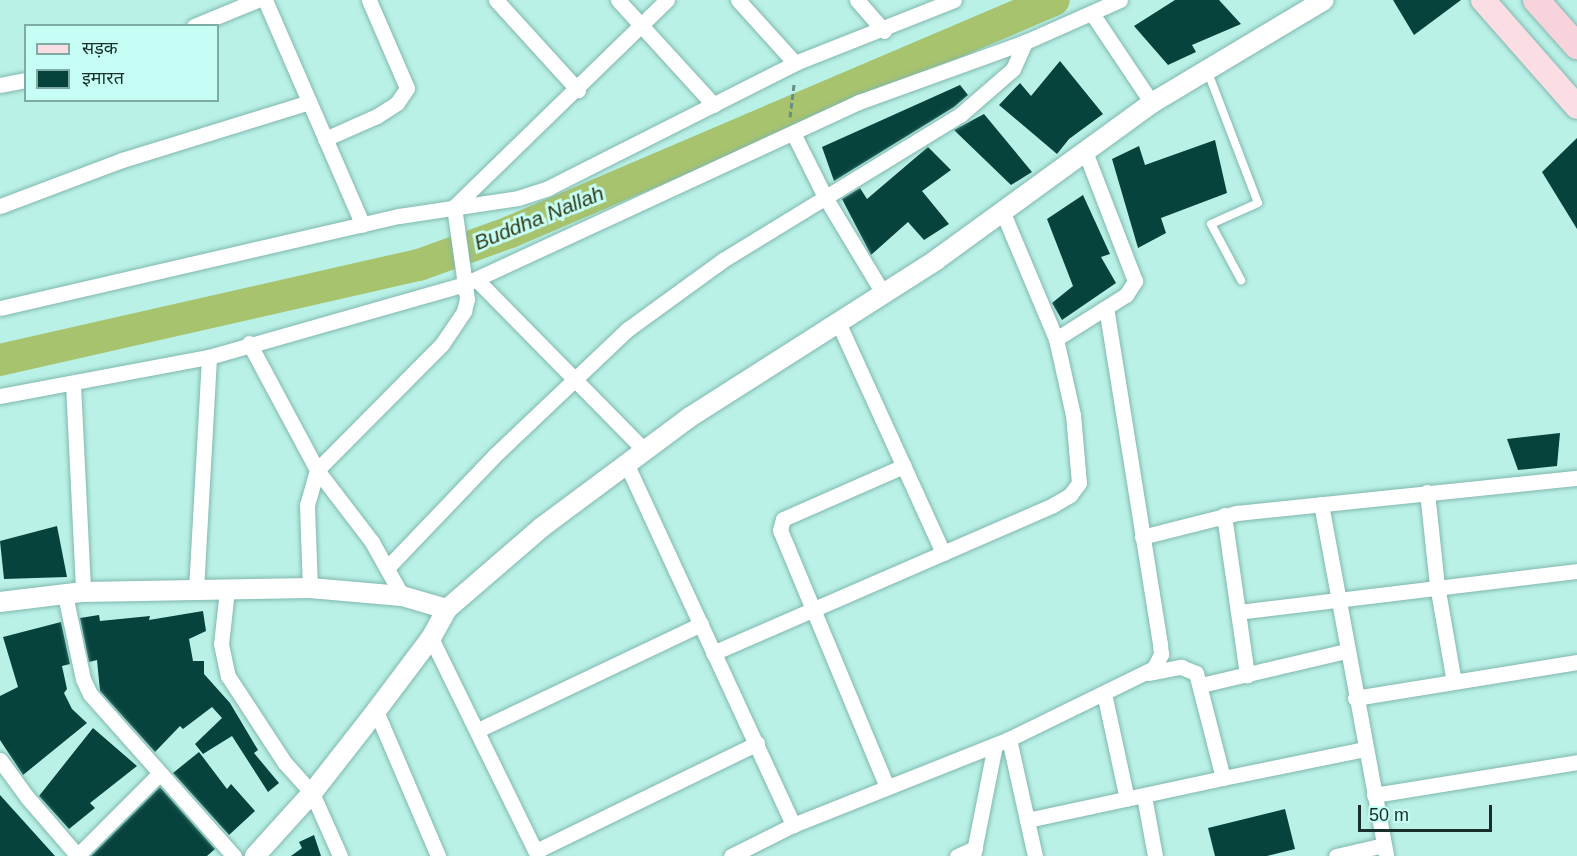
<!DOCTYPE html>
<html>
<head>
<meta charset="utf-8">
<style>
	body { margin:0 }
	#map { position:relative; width:1577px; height:856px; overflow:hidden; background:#b9f1e7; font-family:Arial,"Noto Sans Devanagari",sans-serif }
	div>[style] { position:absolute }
	.river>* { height:32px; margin:-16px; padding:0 16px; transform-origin:16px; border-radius:16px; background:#a7c36d }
	.building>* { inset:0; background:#07433d }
	.path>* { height:3px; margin-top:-1.5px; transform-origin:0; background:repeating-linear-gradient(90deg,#678e87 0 6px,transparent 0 9px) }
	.roads { filter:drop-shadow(0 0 2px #81b7ae) drop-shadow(0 0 2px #81b7ae) }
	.service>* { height:8px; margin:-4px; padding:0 4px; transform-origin:4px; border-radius:4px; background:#fff }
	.minor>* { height:15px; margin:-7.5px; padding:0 7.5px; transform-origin:7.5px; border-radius:7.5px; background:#fff }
	.tertiary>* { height:20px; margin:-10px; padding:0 10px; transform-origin:10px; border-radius:10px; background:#fff }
	.primary>* { height:24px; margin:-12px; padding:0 12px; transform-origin:12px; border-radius:12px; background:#fadee4 }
	.trunk>* { height:26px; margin:-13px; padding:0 13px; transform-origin:13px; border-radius:13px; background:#f8d3db }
	span { translate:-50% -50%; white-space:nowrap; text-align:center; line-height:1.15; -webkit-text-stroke:6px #c6fef5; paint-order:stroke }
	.water-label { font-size:21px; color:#313c18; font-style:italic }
	.legend { position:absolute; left:24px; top:24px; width:195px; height:78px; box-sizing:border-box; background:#c6fef5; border:2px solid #80aba4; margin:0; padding:8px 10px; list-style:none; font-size:18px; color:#182f2b }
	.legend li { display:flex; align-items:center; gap:12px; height:30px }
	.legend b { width:30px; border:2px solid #80aba4 }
	.scale { position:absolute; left:1358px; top:805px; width:134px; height:27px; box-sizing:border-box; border:3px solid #182f2b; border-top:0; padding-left:8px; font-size:18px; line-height:21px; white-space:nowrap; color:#182f2b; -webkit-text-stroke:4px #c6fef5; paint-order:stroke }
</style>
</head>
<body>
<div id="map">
	<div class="river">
		<div style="left:0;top:360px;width:430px;rotate:-12.8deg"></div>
		<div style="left:419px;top:265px;width:97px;rotate:-19.9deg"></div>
		<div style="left:510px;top:232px;width:591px;rotate:-23.1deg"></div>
	</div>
	<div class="building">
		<div style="clip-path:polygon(1175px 0,1219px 0,1241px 24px,1192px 45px,1196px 52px,1168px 65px,1134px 26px)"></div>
		<div style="clip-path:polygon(1393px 0,1461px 0,1414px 35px)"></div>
		<div style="clip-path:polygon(1060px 61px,1103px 114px,1069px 139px,1057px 154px,999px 105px,1020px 83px,1031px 96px)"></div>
		<div style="clip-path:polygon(960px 85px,968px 95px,954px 107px,834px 181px,822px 147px)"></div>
		<div style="clip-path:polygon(984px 114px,1032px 172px,1011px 185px,954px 130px)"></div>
		<div style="clip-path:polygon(1577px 138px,1577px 229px,1542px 172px)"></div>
		<div style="clip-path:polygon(1215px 140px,1227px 193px,1161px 218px,1166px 233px,1138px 248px,1112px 159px,1139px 146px,1145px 165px)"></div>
		<div style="clip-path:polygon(928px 147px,951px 170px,922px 191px,949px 224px,924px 240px,908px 222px,871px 255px,842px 199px,860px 188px,867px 199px)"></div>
		<div style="clip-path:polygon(1083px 195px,1110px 254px,1101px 257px,1116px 283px,1062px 320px,1052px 303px,1073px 286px,1047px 219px)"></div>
		<div style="clip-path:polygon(1560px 433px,1557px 466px,1518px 470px,1507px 439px)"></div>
		<div style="clip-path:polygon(57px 526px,67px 577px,4px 579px,0 541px)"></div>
		<div style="clip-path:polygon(203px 611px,206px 631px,189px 639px,193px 661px,204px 661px,204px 674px,230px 703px,258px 750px,254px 753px,279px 783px,268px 792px,232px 736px,203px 754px,195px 744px,222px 718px,212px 707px,183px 729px,180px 726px,155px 752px,100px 691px,97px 660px,89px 662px,80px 618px,99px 615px,100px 621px,150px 616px,149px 620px)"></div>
		<div style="clip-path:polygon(61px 622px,70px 664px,62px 666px,67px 689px,64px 693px,72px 709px,87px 723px,23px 775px,0 740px,0 696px,18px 687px,3px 637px)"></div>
		<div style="clip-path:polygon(93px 728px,137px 766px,90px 803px,95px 808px,69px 829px,39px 796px)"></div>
		<div style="clip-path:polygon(199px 752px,227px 789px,231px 784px,255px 811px,229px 835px,173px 773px)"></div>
		<div style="clip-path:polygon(160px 787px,215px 849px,207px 856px,91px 856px)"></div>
		<div style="clip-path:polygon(0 795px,55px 856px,0 856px)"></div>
		<div style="clip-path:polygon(1285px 809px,1295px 849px,1267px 856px,1215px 856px,1208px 828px)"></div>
		<div style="clip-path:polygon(314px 835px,321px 856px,291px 856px,302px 848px,299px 842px)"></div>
	</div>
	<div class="path">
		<div style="left:790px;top:117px;width:35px;rotate:-83deg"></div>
	</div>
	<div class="roads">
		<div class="service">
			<div style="left:1207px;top:70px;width:142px;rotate:69deg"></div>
			<div style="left:1258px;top:203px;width:51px;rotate:155.9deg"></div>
			<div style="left:1211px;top:224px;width:64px;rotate:61.8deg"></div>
		</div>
		<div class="minor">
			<div style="left:265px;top:0;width:245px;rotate:66.5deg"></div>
			<div style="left:496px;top:0;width:122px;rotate:47.7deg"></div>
			<div style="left:618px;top:0;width:142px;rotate:47.6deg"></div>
			<div style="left:738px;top:0;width:85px;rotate:47.9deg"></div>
			<div style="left:857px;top:0;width:41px;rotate:48.9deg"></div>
			<div style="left:1093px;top:15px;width:106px;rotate:56.2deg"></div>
			<div style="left:194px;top:26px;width:68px;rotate:-22.4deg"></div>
			<div style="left:0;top:85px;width:26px;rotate:-11deg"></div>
			<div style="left:793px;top:133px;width:72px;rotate:63.4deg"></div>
			<div style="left:825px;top:197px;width:112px;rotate:58.9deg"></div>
			<div style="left:325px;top:139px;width:57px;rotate:-23.9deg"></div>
			<div style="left:377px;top:116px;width:24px;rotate:-33deg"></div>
			<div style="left:397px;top:103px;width:18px;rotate:-56deg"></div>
			<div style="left:407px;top:88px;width:96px;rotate:-113.4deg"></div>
			<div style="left:0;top:206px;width:130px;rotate:-20.7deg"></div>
			<div style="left:122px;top:160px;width:196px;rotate:-17.2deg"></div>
			<div style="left:477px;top:280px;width:238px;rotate:45.5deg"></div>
			<div style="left:0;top:308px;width:409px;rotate:-13deg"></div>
			<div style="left:399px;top:216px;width:120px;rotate:-8.6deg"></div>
			<div style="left:518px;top:198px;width:32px;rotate:-18deg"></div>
			<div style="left:548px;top:188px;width:277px;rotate:-26.8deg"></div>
			<div style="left:795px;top:63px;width:171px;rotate:-21.6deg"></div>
			<div style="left:837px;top:320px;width:256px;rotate:65.5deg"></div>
			<div style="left:1056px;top:339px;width:83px;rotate:-32.2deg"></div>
			<div style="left:1126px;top:295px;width:17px;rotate:-57deg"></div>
			<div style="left:1135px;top:281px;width:136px;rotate:-111.1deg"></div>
			<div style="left:249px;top:343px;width:144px;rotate:61.8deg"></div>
			<div style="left:317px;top:470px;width:91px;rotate:52.6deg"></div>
			<div style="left:372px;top:542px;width:62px;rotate:60.9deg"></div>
			<div style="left:73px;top:384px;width:208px;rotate:87.2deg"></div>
			<div style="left:0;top:396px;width:213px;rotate:-10.6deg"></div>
			<div style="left:209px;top:357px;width:266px;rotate:-15.9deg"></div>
			<div style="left:465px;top:284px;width:434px;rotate:-24.8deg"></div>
			<div style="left:859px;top:102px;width:177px;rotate:-19.9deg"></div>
			<div style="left:1025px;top:42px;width:104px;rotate:-23.9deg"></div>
			<div style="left:626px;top:463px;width:399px;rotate:65.2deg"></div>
			<div style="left:1427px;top:492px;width:94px;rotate:83.9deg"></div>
			<div style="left:1437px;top:585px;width:98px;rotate:80.1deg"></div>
			<div style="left:1321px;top:504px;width:358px;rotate:79.5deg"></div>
			<div style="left:1224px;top:515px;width:162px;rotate:81.8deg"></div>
			<div style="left:1142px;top:537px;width:98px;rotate:-14.2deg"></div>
			<div style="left:1237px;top:513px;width:342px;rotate:-5.9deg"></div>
			<div style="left:387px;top:568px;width:156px;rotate:-46.3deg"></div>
			<div style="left:495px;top:455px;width:183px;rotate:-43.5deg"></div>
			<div style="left:628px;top:329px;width:117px;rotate:-36deg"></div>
			<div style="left:723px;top:260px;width:278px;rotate:-31.5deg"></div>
			<div style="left:960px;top:115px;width:70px;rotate:-41deg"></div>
			<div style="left:1013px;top:69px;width:30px;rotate:-66deg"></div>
			<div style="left:310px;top:588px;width:83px;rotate:-92.1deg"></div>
			<div style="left:307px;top:505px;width:36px;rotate:-74deg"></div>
			<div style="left:317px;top:470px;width:177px;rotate:-45.2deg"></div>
			<div style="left:442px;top:344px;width:40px;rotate:-56deg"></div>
			<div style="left:464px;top:311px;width:12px;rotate:-76deg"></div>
			<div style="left:467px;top:299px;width:93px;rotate:-98deg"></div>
			<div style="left:454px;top:207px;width:297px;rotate:-44.2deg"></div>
			<div style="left:196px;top:590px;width:233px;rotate:-86.8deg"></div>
			<div style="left:227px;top:590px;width:54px;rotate:96.3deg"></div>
			<div style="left:221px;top:644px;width:33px;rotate:78deg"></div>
			<div style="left:228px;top:676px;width:104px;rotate:56.8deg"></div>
			<div style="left:285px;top:763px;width:40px;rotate:48deg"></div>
			<div style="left:312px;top:793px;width:69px;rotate:66deg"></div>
			<div style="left:65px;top:595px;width:86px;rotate:77.9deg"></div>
			<div style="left:83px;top:679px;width:17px;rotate:65deg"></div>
			<div style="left:90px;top:694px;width:217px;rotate:48.4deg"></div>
			<div style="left:1238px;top:612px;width:341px;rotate:-6.9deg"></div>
			<div style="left:431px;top:638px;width:243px;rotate:63.9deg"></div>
			<div style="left:713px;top:653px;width:371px;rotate:-23.5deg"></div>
			<div style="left:1053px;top:505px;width:20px;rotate:-30deg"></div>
			<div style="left:1070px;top:495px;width:15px;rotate:-53deg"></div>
			<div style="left:1079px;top:483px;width:68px;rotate:-95deg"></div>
			<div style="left:1073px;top:415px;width:78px;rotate:-102.6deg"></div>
			<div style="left:1056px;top:339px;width:137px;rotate:-112.8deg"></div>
			<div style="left:1149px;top:673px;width:33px;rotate:-11deg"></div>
			<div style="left:1181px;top:667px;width:16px;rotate:22deg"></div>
			<div style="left:1196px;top:673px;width:108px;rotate:75.6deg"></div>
			<div style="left:1223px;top:778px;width:144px;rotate:-11.6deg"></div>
			<div style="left:1201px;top:685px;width:149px;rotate:-13.2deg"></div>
			<div style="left:1104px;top:693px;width:108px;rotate:77.8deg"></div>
			<div style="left:1355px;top:698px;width:225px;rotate:-9.2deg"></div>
			<div style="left:376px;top:711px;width:158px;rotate:66.8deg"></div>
			<div style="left:478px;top:730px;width:247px;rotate:-25.4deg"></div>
			<div style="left:1009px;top:739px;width:120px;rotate:77.5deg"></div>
			<div style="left:0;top:760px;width:46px;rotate:53.9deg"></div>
			<div style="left:27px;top:797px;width:78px;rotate:49.2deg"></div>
			<div style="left:887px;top:787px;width:278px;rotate:-112.6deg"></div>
			<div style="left:780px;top:530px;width:11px;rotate:-75deg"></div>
			<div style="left:783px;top:519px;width:132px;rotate:-23.7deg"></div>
			<div style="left:1374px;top:795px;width:206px;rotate:-9.2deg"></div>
			<div style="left:1144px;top:796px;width:61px;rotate:79.6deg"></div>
			<div style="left:1027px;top:820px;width:200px;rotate:-12.1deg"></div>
			<div style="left:536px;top:851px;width:246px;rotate:-26deg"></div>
			<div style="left:77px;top:856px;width:117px;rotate:-45deg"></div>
			<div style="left:731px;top:856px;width:69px;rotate:-26.6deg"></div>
			<div style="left:793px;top:825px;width:232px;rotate:-21.7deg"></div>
			<div style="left:1009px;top:739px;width:161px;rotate:-26.1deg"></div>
			<div style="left:1154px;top:668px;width:16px;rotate:-63deg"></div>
			<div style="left:1161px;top:654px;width:10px;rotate:-96deg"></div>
			<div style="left:1160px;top:644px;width:340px;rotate:-99.1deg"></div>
			<div style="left:957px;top:856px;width:20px;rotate:-24deg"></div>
			<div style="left:973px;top:856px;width:113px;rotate:-78.8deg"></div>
			<div style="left:1336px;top:856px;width:49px;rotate:-12.9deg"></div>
		</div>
		<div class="tertiary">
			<div style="left:0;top:602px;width:84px;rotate:-6.9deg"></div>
			<div style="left:83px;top:592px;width:227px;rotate:-1deg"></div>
			<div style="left:310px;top:588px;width:92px;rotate:5deg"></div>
			<div style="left:402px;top:596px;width:47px;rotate:16.1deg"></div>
			<div style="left:255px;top:856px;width:85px;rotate:-47.9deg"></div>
			<div style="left:312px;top:793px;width:104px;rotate:-52deg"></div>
			<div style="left:376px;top:711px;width:91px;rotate:-53deg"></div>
			<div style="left:431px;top:638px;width:33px;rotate:-61deg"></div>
			<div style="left:447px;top:609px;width:125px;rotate:-40.8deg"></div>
			<div style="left:542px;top:527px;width:184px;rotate:-36.6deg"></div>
			<div style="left:690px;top:417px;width:292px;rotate:-32.5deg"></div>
			<div style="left:936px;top:260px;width:267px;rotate:-36deg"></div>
			<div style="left:1152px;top:103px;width:200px;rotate:-30.9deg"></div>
		</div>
		<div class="primary">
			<div style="left:1483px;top:0;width:142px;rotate:48.7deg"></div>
		</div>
		<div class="trunk">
			<div style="left:1536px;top:0;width:62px;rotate:48.3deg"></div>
		</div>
	</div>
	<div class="water-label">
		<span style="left:539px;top:218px;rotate:-22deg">Buddha Nallah</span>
	</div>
	<ul class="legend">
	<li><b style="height:8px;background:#fadee4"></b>सड़क</li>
	<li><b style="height:16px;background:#07433d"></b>इमारत</li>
	</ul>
	<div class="scale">50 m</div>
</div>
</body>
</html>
